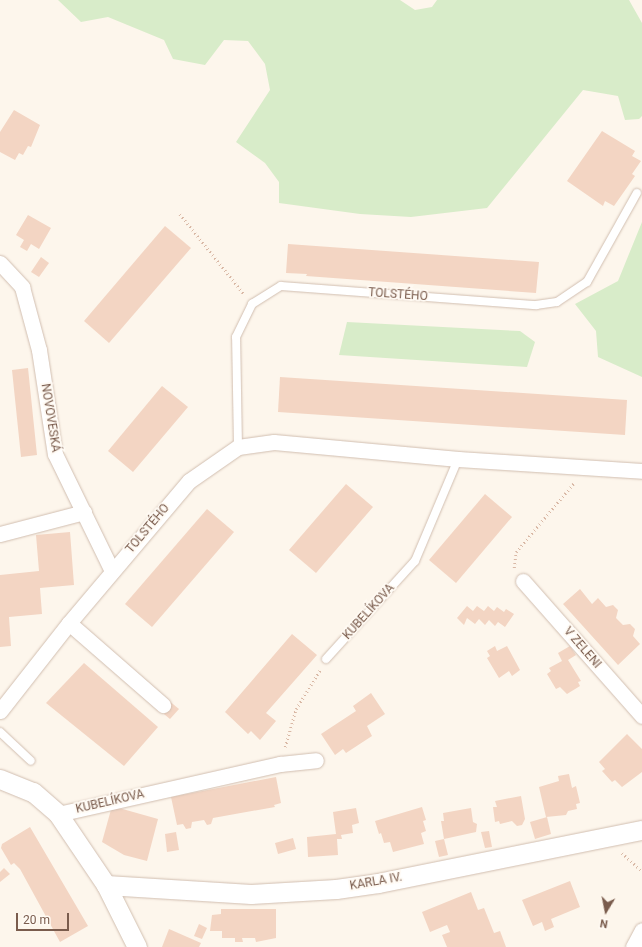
<!DOCTYPE html>
<html>
<head>
<meta charset="utf-8">
<style>
	body { margin:0 }
	#map { position:relative; width:642px; height:947px; overflow:hidden; background:#fdf6ec; font-family:Roboto,sans-serif }
	div>[style] { position:absolute }
	.green>* { inset:0; background:#d8ecc9 }
	.building>* { inset:0; background:#f3d5c3 }
	.path>* { height:2.5px; margin-top:-1.25px; transform-origin:0; background:repeating-linear-gradient(90deg,#d9b8a5 0 1px,transparent 0 4px) }
	.roads { filter:drop-shadow(0 0 1px #d1beb0) drop-shadow(0 0 1px #d1beb0) }
	.service>* { height:8px; margin:-4px; padding:0 4px; transform-origin:4px; border-radius:4px; background:#fff }
	.minor>* { height:15px; margin:-7.5px; padding:0 7.5px; transform-origin:7.5px; border-radius:7.5px; background:#fff }
	.tertiary>* { height:19px; margin:-9.5px; padding:0 9.5px; transform-origin:9.5px; border-radius:9.5px; background:#fff }
	span { translate:-50% -50%; white-space:nowrap; text-align:center; line-height:1.15; -webkit-text-stroke:3.5px #fffaf3; paint-order:stroke }
	.street-label { font-size:12px; color:#7a5c4d }
	.north { position:absolute; left:586px; top:891px; width:40px; height:40px; -webkit-text-stroke:3px #fffaf3; paint-order:stroke; rotate:190deg; font-size:11px; font-weight:700; line-height:16px; text-align:center; color:#7a5c4d }
	.north::after { content:''; display:block; margin:auto; width:14px; height:18px; background:#7a5c4d; clip-path:polygon(50% 0,100% 100%,50% 72%,0 100%) }
	.scale { position:absolute; left:16px; top:913px; width:53px; height:18px; box-sizing:border-box; border:2px solid #7a5c4d; border-top:0; padding-left:5px; font-size:12px; line-height:14px; white-space:nowrap; color:#7a5c4d; -webkit-text-stroke:3px #fffaf3; paint-order:stroke }
</style>
</head>
<body>
<div id="map">
	<div class="green">
		<div style="clip-path:polygon(58px 0,400px 0,415px 10px,432px 7px,437px 0,629px 0,642px 23px,642px 116px,639px 119px,625px 120px,618px 96px,583px 90px,487px 208px,411px 217px,360px 214px,279px 203px,279px 182px,265px 163px,236px 142px,270px 90px,265px 64px,248px 41px,224px 40px,205px 65px,173px 59px,164px 40px,108px 17px,81px 22px)"></div>
		<div style="clip-path:polygon(642px 222px,642px 377px,598px 357px,596px 331px,575px 304px,618px 281px)"></div>
		<div style="clip-path:polygon(347px 322px,520px 331px,535px 342px,527px 367px,339px 355px)"></div>
	</div>
	<div class="building">
		<div style="clip-path:polygon(14px 110px,40px 125px,31px 147px,28px 146px,23px 155px,19px 153px,15px 160px,0 152px,0 132px)"></div>
		<div style="clip-path:polygon(602px 131px,635px 151px,632px 156px,641px 161px,632px 174px,635px 176px,614px 206px,605px 201px,603px 206px,567px 181px)"></div>
		<div style="clip-path:polygon(28px 215px,51px 228px,39px 249px,31px 244px,27px 251px,20px 247px,24px 240px,16px 235px)"></div>
		<div style="clip-path:polygon(165px 226px,191px 248px,109px 343px,84px 321px)"></div>
		<div style="clip-path:polygon(288px 244px,539px 262px,536px 293px,306px 276px,307px 274px,286px 273px)"></div>
		<div style="clip-path:polygon(41px 257px,49px 263px,39px 277px,31px 272px)"></div>
		<div style="clip-path:polygon(28px 368px,37px 455px,21px 457px,12px 370px)"></div>
		<div style="clip-path:polygon(280px 377px,627px 400px,625px 435px,278px 412px)"></div>
		<div style="clip-path:polygon(162px 386px,188px 407px,133px 472px,108px 451px)"></div>
		<div style="clip-path:polygon(346px 484px,373px 507px,316px 573px,289px 550px)"></div>
		<div style="clip-path:polygon(485px 494px,512px 517px,456px 583px,429px 560px)"></div>
		<div style="clip-path:polygon(207px 509px,234px 532px,152px 627px,125px 604px)"></div>
		<div style="clip-path:polygon(70px 532px,74px 585px,40px 588px,42px 614px,9px 617px,11px 646px,0 647px,0 575px,39px 571px,36px 535px)"></div>
		<div style="clip-path:polygon(580px 589px,592px 604px,598px 598px,606px 607px,613px 605px,618px 610px,616px 618px,623px 625px,630px 624px,635px 629px,633px 636px,640px 644px,618px 665px,563px 604px)"></div>
		<div style="clip-path:polygon(467px 606px,473px 611px,477px 606px,484px 611px,488px 606px,494px 611px,497px 607px,504px 612px,506px 609px,514px 614px,505px 627px,498px 622px,495px 626px,489px 620px,485px 625px,479px 619px,475px 624px,467px 618px,464px 625px,457px 618px)"></div>
		<div style="clip-path:polygon(292px 634px,317px 655px,266px 713px,276px 721px,260px 740px,251px 731px,248px 734px,225px 712px)"></div>
		<div style="clip-path:polygon(495px 646px,497px 651px,507px 646px,520px 670px,512px 676px,509px 671px,499px 678px,487px 658px,490px 656px,487px 651px)"></div>
		<div style="clip-path:polygon(570px 646px,576px 655px,568px 660px,581px 681px,578px 682px,580px 686px,567px 694px,560px 687px,556px 689px,547px 674px,551px 671px,549px 668px,562px 661px,558px 653px)"></div>
		<div style="clip-path:polygon(84px 663px,158px 727px,124px 766px,46px 703px)"></div>
		<div style="clip-path:polygon(371px 693px,385px 714px,367px 726px,372px 736px,346px 753px,343px 749px,335px 755px,321px 734px,356px 711px,353px 706px)"></div>
		<div style="clip-path:polygon(168px 700px,179px 709px,170px 719px,159px 710px)"></div>
		<div style="clip-path:polygon(627px 734px,642px 749px,642px 772px,622px 787px,615px 780px,612px 782px,602px 771px,605px 769px,599px 762px)"></div>
		<div style="clip-path:polygon(569px 774px,572px 788px,576px 786px,580px 803px,576px 804px,577px 809px,568px 811px,566px 815px,546px 817px,539px 787px,559px 781px,558px 776px)"></div>
		<div style="clip-path:polygon(276px 777px,281px 803px,274px 805px,275px 807px,213px 818px,211px 824px,207px 825px,204px 820px,192px 822px,191px 828px,186px 829px,183px 824px,177px 825px,171px 797px)"></div>
		<div style="clip-path:polygon(521px 796px,525px 819px,522px 825px,517px 826px,512px 821px,500px 824px,499px 821px,495px 822px,493px 807px,497px 807px,495px 801px)"></div>
		<div style="clip-path:polygon(112px 806px,158px 819px,147px 861px,124px 855px,102px 842px)"></div>
		<div style="clip-path:polygon(422px 807px,426px 820px,423px 821px,426px 831px,421px 833px,424px 844px,393px 852px,390px 842px,384px 843px,381px 833px,379px 834px,375px 821px)"></div>
		<div style="clip-path:polygon(356px 808px,359px 823px,352px 825px,353px 833px,341px 835px,342px 839px,337px 839px,338px 855px,308px 857px,307px 837px,336px 834px,333px 812px)"></div>
		<div style="clip-path:polygon(471px 808px,473px 822px,477px 824px,476px 832px,444px 839px,441px 821px,444px 821px,443px 813px)"></div>
		<div style="clip-path:polygon(547px 817px,551px 834px,535px 839px,530px 822px)"></div>
		<div style="clip-path:polygon(30px 827px,88px 926px,60px 942px,20px 869px,14px 863px,11px 865px,1px 848px,2px 844px)"></div>
		<div style="clip-path:polygon(489px 831px,492px 847px,485px 848px,481px 832px)"></div>
		<div style="clip-path:polygon(176px 832px,179px 850px,167px 852px,165px 834px)"></div>
		<div style="clip-path:polygon(293px 838px,296px 849px,278px 854px,275px 843px)"></div>
		<div style="clip-path:polygon(444px 839px,448px 855px,439px 857px,435px 841px)"></div>
		<div style="clip-path:polygon(4px 868px,10px 874px,0 882px,0 872px)"></div>
		<div style="clip-path:polygon(570px 881px,580px 907px,551px 919px,554px 927px,545px 931px,542px 922px,533px 926px,522px 900px)"></div>
		<div style="clip-path:polygon(471px 892px,478px 910px,484px 908px,494px 933px,500px 931px,506px 947px,447px 947px,442px 935px,450px 932px,447px 925px,430px 932px,422px 912px)"></div>
		<div style="clip-path:polygon(221px 909px,276px 909px,276px 938px,256px 942px,255px 938px,242px 938px,243px 942px,235px 942px,235px 938px,222px 938px,222px 931px,210px 931px,212px 915px,221px 914px)"></div>
		<div style="clip-path:polygon(199px 924px,207px 928px,202px 939px,194px 936px)"></div>
		<div style="clip-path:polygon(169px 929px,201px 943px,199px 947px,162px 947px)"></div>
	</div>
	<div class="path">
		<div style="left:180px;top:214px;width:102px;rotate:51.3deg"></div>
		<div style="left:514px;top:568px;width:16px;rotate:-83deg"></div>
		<div style="left:516px;top:552px;width:90px;rotate:-50deg"></div>
		<div style="left:285px;top:747px;width:40px;rotate:-74deg"></div>
		<div style="left:296px;top:709px;width:46px;rotate:-58.4deg"></div>
		<div style="left:622px;top:853px;width:27px;rotate:42deg"></div>
	</div>
	<div class="roads">
		<div class="service">
			<div style="left:238px;top:447px;width:110px;rotate:-91deg"></div>
			<div style="left:236px;top:337px;width:37px;rotate:-64deg"></div>
			<div style="left:252px;top:304px;width:34px;rotate:-32deg"></div>
			<div style="left:281px;top:286px;width:256px;rotate:4.3deg"></div>
			<div style="left:536px;top:305px;width:21px;rotate:-8deg"></div>
			<div style="left:557px;top:302px;width:36px;rotate:-34deg"></div>
			<div style="left:587px;top:282px;width:102px;rotate:-60.7deg"></div>
			<div style="left:326px;top:659px;width:132px;rotate:-47.8deg"></div>
			<div style="left:415px;top:561px;width:111px;rotate:-67.1deg"></div>
			<div style="left:0;top:732px;width:42px;rotate:43.1deg"></div>
		</div>
		<div class="minor">
			<div style="left:0;top:263px;width:33px;rotate:47deg"></div>
			<div style="left:22px;top:287px;width:65px;rotate:74.9deg"></div>
			<div style="left:39px;top:350px;width:105px;rotate:81.3deg"></div>
			<div style="left:55px;top:454px;width:130px;rotate:64deg"></div>
			<div style="left:0;top:534px;width:87px;rotate:-14.7deg"></div>
			<div style="left:523px;top:581px;width:180px;rotate:48.6deg"></div>
			<div style="left:69px;top:623px;width:125px;rotate:41.1deg"></div>
			<div style="left:0;top:711px;width:112px;rotate:-51.9deg"></div>
			<div style="left:69px;top:623px;width:186px;rotate:-49.8deg"></div>
			<div style="left:189px;top:481px;width:60px;rotate:-34.8deg"></div>
			<div style="left:238px;top:447px;width:36px;rotate:-8deg"></div>
			<div style="left:274px;top:442px;width:185px;rotate:5.3deg"></div>
			<div style="left:458px;top:459px;width:184px;rotate:3.7deg"></div>
			<div style="left:58px;top:814px;width:228px;rotate:-12.7deg"></div>
			<div style="left:280px;top:764px;width:36px;rotate:-6deg"></div>
			<div style="left:633px;top:947px;width:19px;rotate:-62deg"></div>
		</div>
		<div class="tertiary">
			<div style="left:0;top:779px;width:35px;rotate:22deg"></div>
			<div style="left:33px;top:792px;width:33px;rotate:41deg"></div>
			<div style="left:58px;top:814px;width:86px;rotate:55.9deg"></div>
			<div style="left:106px;top:885px;width:69px;rotate:63.4deg"></div>
			<div style="left:106px;top:885px;width:145px;rotate:3.6deg"></div>
			<div style="left:251px;top:894px;width:85px;rotate:-3.4deg"></div>
			<div style="left:336px;top:889px;width:42px;rotate:-8.1deg"></div>
			<div style="left:378px;top:883px;width:269px;rotate:-11.4deg"></div>
		</div>
	</div>
	<div class="street-label">
		<span style="left:398px;top:295px;rotate:4deg">TOLSTÉHO</span>
		<span style="left:50px;top:418px;rotate:81deg">NOVOVESKÁ</span>
		<span style="left:148px;top:529px;rotate:-50deg">TOLSTÉHO</span>
		<span style="left:369px;top:612px;rotate:-48deg">KUBELÍKOVA</span>
		<span style="left:582px;top:648px;rotate:49deg">V ZELENI</span>
		<span style="left:110px;top:802px;rotate:-13deg">KUBELÍKOVA</span>
		<span style="left:376px;top:882px;rotate:-10deg">KARLA IV.</span>
	</div>
	<div class="north">N</div>
	<div class="scale">20 m</div>
</div>
</body>
</html>
